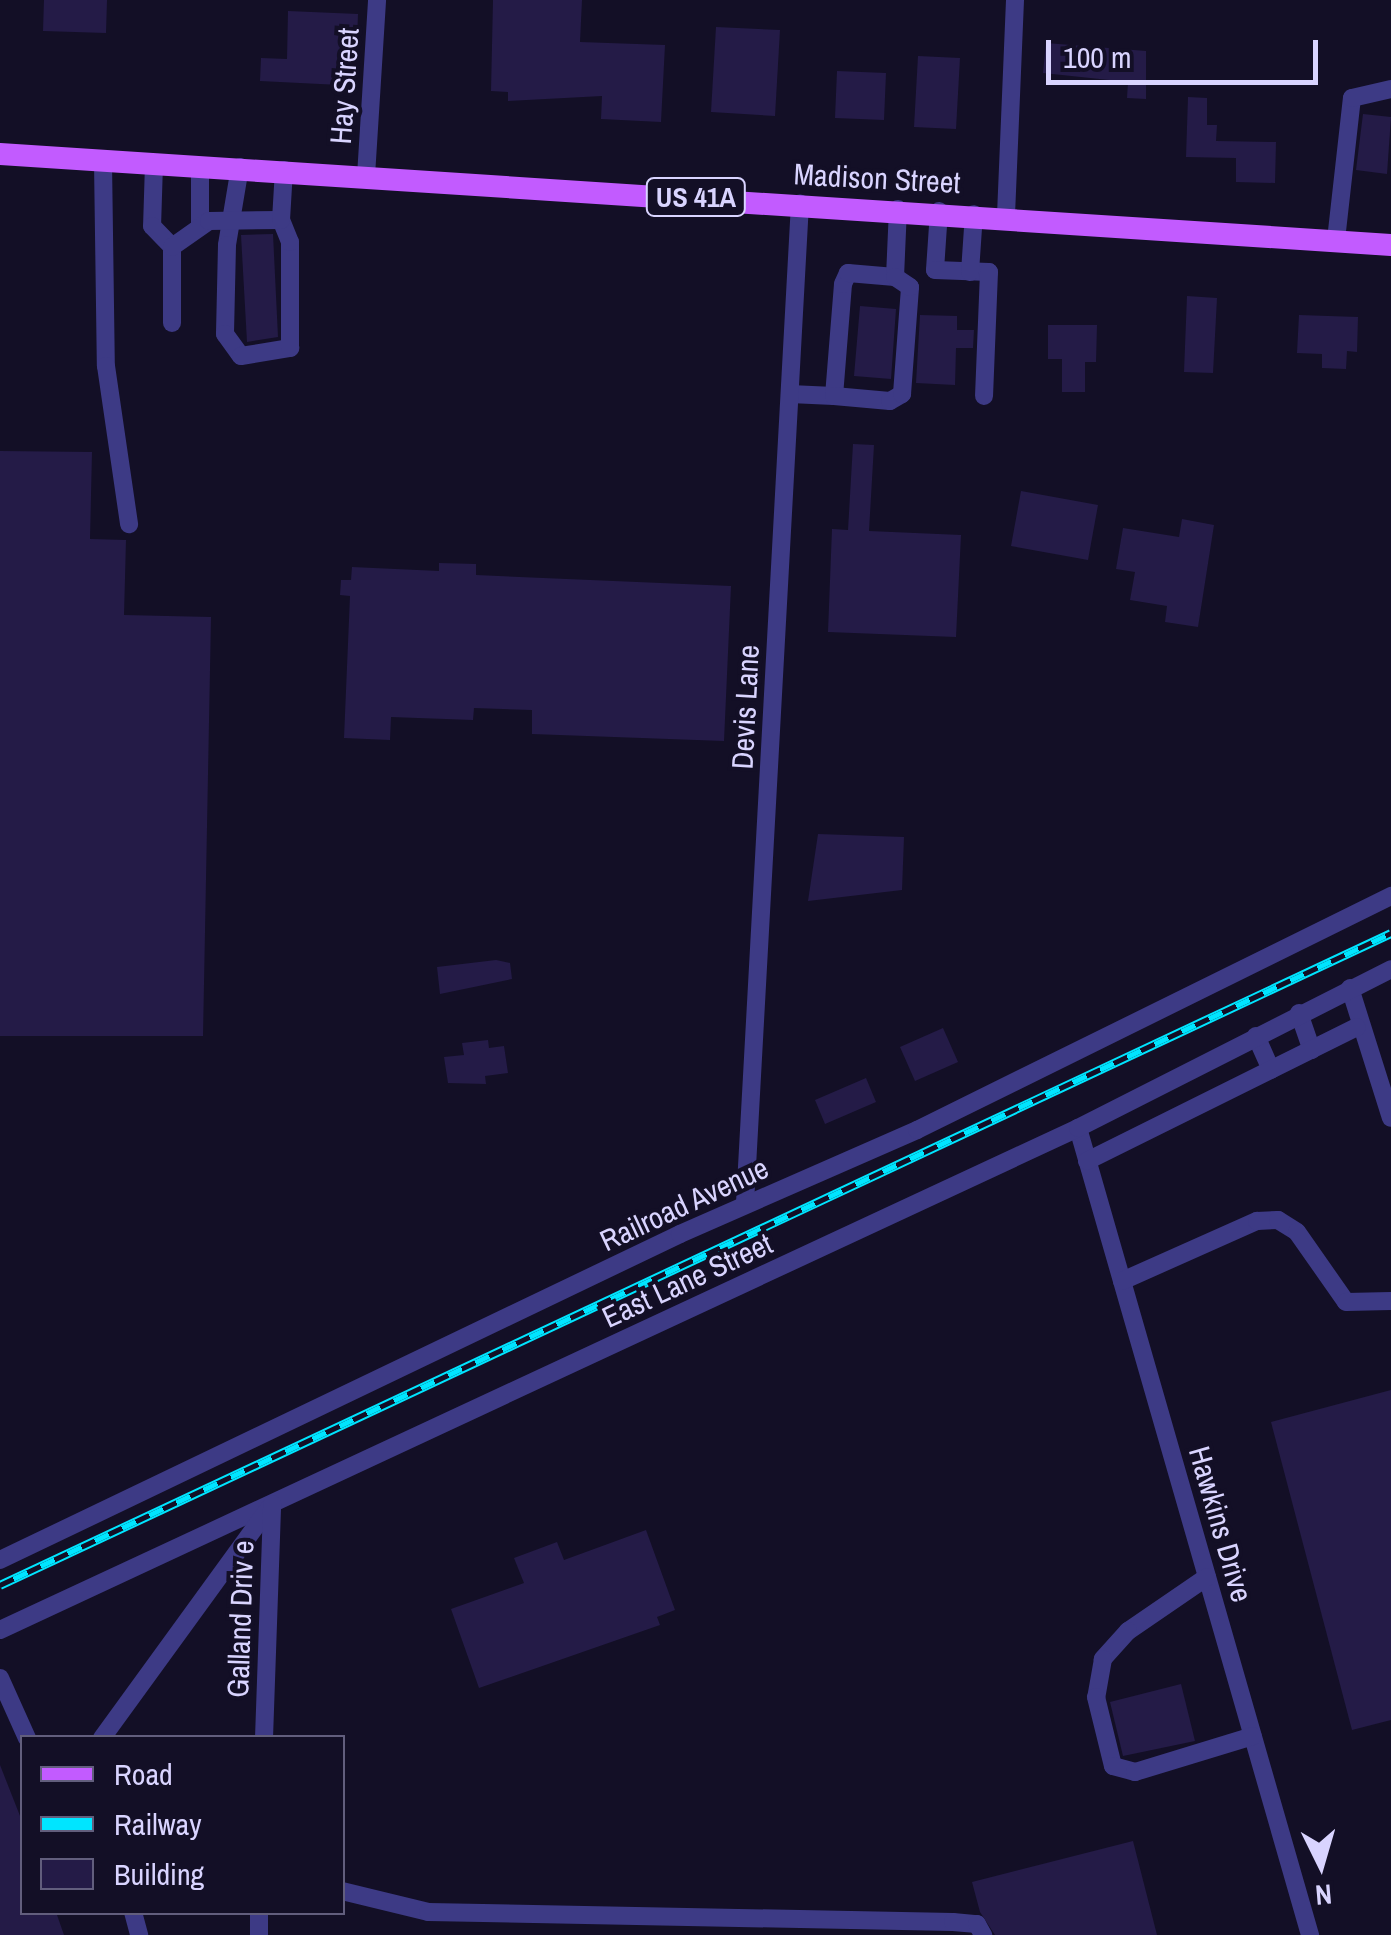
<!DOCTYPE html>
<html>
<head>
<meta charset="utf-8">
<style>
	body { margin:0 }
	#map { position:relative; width:1391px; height:1935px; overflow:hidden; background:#130f26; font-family:"Archivo Narrow",sans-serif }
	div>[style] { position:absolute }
	.building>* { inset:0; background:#241b47 }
	.minor>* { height:18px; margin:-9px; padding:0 9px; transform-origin:9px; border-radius:9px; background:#3d3a85 }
	.major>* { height:22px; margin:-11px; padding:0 11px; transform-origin:11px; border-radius:11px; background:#c25bff }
	.rail>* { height:9px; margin-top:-4.5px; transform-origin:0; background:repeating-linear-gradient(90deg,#130f26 0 15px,#00e5ff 0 30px); box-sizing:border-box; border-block:2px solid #00e5ff }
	span { translate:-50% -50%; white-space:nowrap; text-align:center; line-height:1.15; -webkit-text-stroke:8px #130f26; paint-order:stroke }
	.shield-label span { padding:2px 8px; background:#130f26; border:2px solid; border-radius:8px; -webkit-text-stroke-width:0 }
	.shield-label { font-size:28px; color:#d9d4ff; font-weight:700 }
	.street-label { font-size:30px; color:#d9d4ff }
	.legend { position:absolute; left:20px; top:1735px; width:325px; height:180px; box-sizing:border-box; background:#130f26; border:2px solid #625e7d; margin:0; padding:12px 18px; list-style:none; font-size:30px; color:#d9d4ff }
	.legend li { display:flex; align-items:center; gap:20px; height:50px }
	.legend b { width:50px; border:2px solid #625e7d }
	.north { position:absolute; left:1271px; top:1815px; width:100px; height:100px; -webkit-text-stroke:8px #130f26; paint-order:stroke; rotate:175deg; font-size:28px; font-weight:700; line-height:40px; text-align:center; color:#d9d4ff }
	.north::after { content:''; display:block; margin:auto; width:35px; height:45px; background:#d9d4ff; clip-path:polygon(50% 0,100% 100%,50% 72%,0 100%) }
	.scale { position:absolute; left:1046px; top:40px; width:272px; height:45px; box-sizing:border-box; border:5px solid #d9d4ff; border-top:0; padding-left:12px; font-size:30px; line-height:35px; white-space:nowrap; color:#d9d4ff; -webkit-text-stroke:8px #130f26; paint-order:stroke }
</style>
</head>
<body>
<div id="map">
	<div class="building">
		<div style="clip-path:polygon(44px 0,107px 0,106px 33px,43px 31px)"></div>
		<div style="clip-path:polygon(493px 0,582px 0,580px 42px,665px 45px,661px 122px,601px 119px,602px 96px,508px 101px,508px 92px,491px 91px)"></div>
		<div style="clip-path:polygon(288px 11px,358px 14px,357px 41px,343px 40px,340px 85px,260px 81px,261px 58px,287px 59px)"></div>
		<div style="clip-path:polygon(716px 27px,780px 30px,775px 116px,711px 112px)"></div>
		<div style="clip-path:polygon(1046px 43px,1146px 51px,1146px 99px,1127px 98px,1128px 82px,1043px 73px)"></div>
		<div style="clip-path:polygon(918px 56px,960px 58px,956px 129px,914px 127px)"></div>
		<div style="clip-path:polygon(837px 71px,886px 73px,884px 120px,835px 118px)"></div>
		<div style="clip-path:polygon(1188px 97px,1207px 98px,1207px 125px,1217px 125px,1216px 141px,1276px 142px,1275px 183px,1236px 182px,1236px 158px,1186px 157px)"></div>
		<div style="clip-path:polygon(1363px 114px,1391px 117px,1387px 174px,1356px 170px)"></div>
		<div style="clip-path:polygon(273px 234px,278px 337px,247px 342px,241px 235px)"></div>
		<div style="clip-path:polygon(1187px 296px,1217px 298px,1213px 373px,1184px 372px)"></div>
		<div style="clip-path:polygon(860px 306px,896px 309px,891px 379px,854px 376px)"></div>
		<div style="clip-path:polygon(920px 315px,957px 316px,957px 330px,974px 330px,973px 348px,956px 348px,955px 385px,916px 383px)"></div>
		<div style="clip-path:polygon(1299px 315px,1358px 317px,1357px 352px,1347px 351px,1346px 369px,1322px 368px,1322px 354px,1297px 353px)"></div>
		<div style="clip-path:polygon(1048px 325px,1097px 325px,1096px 362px,1085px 362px,1085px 392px,1062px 392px,1062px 359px,1048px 359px)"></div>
		<div style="clip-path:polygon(853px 444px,874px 445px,869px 531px,961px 535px,956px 637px,828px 632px,832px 529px,848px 530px)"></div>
		<div style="clip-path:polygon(0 451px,92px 452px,90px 539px,126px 540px,124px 615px,211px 617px,203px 1036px,0 1036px)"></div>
		<div style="clip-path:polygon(1021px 491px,1098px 505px,1088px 560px,1011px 546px)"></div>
		<div style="clip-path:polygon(1182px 519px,1214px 525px,1198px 627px,1165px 622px,1167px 606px,1130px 600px,1135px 572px,1116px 569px,1123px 528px,1179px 537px)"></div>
		<div style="clip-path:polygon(439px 563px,476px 564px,476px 575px,731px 586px,724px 741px,532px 734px,532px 710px,474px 708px,473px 720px,391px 717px,390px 740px,344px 738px,350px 596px,340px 595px,341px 580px,351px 580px,352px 567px,439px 571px)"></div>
		<div style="clip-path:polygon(818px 834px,904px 837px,902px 890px,808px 901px)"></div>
		<div style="clip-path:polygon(496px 960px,510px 963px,512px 979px,440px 994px,437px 967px)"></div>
		<div style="clip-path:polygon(943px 1028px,958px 1062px,915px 1081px,900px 1047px)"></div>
		<div style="clip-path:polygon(488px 1040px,489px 1048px,504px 1046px,508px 1073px,485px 1076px,486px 1084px,448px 1083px,444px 1057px,464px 1055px,462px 1043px)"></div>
		<div style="clip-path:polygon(866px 1078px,876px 1102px,825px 1124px,815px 1100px)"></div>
		<div style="clip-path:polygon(1391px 1390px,1391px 1720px,1352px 1730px,1271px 1422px)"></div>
		<div style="clip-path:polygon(646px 1530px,675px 1610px,657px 1617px,660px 1625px,479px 1688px,451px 1609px,524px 1583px,514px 1558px,557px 1542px,564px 1560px)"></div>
		<div style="clip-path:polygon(1181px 1684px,1195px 1741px,1123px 1756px,1110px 1702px)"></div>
		<div style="clip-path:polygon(0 1765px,22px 1821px,22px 1912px,56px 1912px,64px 1935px,0 1935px)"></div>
		<div style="clip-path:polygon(1133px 1841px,1157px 1935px,995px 1935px,980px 1912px,972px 1882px)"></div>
	</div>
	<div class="minor">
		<div style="left:103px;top:162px;width:204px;rotate:89.2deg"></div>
		<div style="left:106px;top:366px;width:160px;rotate:81.7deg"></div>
		<div style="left:154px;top:164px;width:62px;rotate:91.8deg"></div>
		<div style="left:152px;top:226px;width:29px;rotate:46deg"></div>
		<div style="left:200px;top:166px;width:58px;rotate:90deg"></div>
		<div style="left:240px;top:167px;width:79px;rotate:99.5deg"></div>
		<div style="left:227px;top:245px;width:89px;rotate:91.3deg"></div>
		<div style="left:225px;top:334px;width:27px;rotate:54deg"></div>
		<div style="left:241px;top:356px;width:50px;rotate:-9.3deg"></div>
		<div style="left:290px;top:348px;width:106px;rotate:-90deg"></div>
		<div style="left:290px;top:242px;width:24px;rotate:-112deg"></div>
		<div style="left:366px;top:176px;width:176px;rotate:-86.4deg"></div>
		<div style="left:939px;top:211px;width:59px;rotate:93.9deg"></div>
		<div style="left:935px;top:270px;width:54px;rotate:2.1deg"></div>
		<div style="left:989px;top:272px;width:124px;rotate:92.3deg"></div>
		<div style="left:1006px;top:215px;width:215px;rotate:-87.6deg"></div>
		<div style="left:1336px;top:240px;width:143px;rotate:-83.6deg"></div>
		<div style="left:1352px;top:98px;width:40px;rotate:-13deg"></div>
		<div style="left:970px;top:272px;width:58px;rotate:-86.1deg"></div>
		<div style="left:172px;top:323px;width:76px;rotate:-90deg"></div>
		<div style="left:172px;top:247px;width:45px;rotate:-35.1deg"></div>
		<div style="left:209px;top:221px;width:72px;rotate:-0.8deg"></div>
		<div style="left:281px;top:220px;width:50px;rotate:-86.6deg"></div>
		<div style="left:790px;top:394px;width:44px;rotate:2.6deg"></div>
		<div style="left:834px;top:396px;width:112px;rotate:-85.4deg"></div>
		<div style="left:843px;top:284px;width:12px;rotate:-66deg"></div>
		<div style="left:848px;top:273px;width:47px;rotate:4.9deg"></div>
		<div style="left:895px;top:277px;width:68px;rotate:-87.5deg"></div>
		<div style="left:834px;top:396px;width:56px;rotate:5.1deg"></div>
		<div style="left:890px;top:401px;width:14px;rotate:-30deg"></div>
		<div style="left:902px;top:394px;width:107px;rotate:-85.7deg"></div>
		<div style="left:910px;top:287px;width:18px;rotate:-146deg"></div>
		<div style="left:1350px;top:988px;width:136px;rotate:72.5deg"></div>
		<div style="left:1299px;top:1013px;width:39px;rotate:71deg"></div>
		<div style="left:1256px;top:1036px;width:37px;rotate:66deg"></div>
		<div style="left:1078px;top:1128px;width:840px;rotate:73.96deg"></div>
		<div style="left:1087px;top:1161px;width:301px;rotate:-26.4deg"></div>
		<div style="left:754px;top:1201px;width:9px;rotate:167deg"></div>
		<div style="left:745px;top:1203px;width:1001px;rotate:-86.85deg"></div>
		<div style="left:1122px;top:1281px;width:148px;rotate:-24deg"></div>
		<div style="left:1257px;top:1221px;width:21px;rotate:-3deg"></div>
		<div style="left:1278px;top:1220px;width:22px;rotate:32deg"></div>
		<div style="left:1297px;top:1232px;width:85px;rotate:55deg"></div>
		<div style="left:1346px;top:1302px;width:45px;rotate:-1.3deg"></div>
		<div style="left:0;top:1560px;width:754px;rotate:-25.61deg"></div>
		<div style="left:680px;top:1234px;width:259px;rotate:-23.7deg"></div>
		<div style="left:917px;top:1130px;width:529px;rotate:-26.27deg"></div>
		<div style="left:1207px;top:1577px;width:96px;rotate:145.6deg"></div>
		<div style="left:1128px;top:1631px;width:38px;rotate:132deg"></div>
		<div style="left:1103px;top:1659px;width:39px;rotate:100deg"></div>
		<div style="left:1096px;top:1697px;width:71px;rotate:76.2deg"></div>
		<div style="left:1113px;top:1766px;width:23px;rotate:15deg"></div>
		<div style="left:1135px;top:1772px;width:123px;rotate:-17deg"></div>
		<div style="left:0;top:1630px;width:1189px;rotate:-24.97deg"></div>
		<div style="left:1078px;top:1128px;width:351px;rotate:-26.9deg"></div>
		<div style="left:0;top:1678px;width:66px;rotate:65.8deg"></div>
		<div style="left:102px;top:1738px;width:284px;rotate:-54deg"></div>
		<div style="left:264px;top:1738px;width:234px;rotate:-88deg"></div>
		<div style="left:342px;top:1891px;width:89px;rotate:13.7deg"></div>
		<div style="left:428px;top:1912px;width:525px;rotate:1.09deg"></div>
		<div style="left:953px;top:1922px;width:24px;rotate:5deg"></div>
		<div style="left:977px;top:1924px;width:13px;rotate:61deg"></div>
		<div style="left:133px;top:1912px;width:24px;rotate:75deg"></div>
		<div style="left:259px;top:1935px;width:23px;rotate:-90deg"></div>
	</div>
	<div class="major">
		<div style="left:0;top:154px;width:1394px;rotate:3.74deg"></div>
	</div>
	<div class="rail">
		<div style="left:0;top:1585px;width:1536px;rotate:-25.11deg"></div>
	</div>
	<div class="shield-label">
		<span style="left:696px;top:197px">US 41A</span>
	</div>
	<div class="street-label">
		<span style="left:344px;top:86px;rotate:-86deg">Hay Street</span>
		<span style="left:877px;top:178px;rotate:3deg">Madison Street</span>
		<span style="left:745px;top:707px;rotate:-87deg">Devis Lane</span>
		<span style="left:684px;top:1204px;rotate:-25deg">Railroad Avenue</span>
		<span style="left:687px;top:1280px;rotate:-25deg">East Lane Street</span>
		<span style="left:1221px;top:1524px;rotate:74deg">Hawkins Drive</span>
		<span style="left:240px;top:1619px;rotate:-88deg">Galland Driv e</span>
	</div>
	<ul class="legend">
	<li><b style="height:12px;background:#c25bff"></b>Road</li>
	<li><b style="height:12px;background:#00e5ff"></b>Railway</li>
	<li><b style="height:28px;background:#241b47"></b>Building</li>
	</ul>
	<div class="north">N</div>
	<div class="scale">100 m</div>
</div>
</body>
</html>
